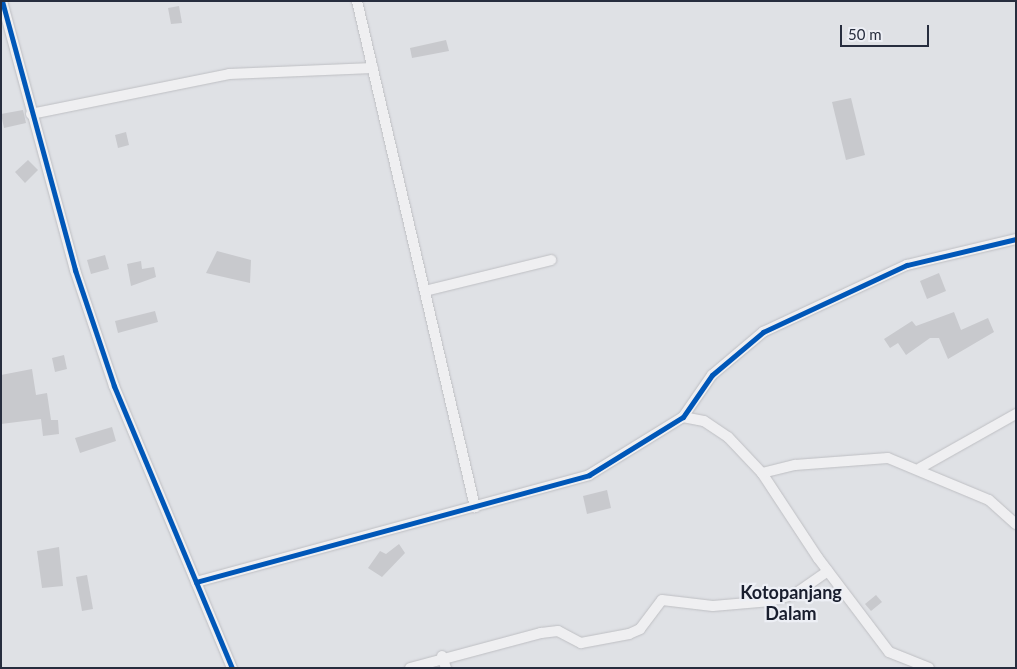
<!DOCTYPE html>
<html>
<head>
<meta charset="utf-8">
<style>
	body { margin:0 }
	#map { position:relative; width:1017px; height:669px; overflow:hidden; background:#dfe1e5; font-family:Lato,sans-serif }
	div>[style] { position:absolute }
	.building>* { inset:0; background:#c8c9cd }
	.roads { filter:drop-shadow(0 0 1px #bebfc3) drop-shadow(0 0 1px #bebfc3) }
	.minor>* { height:10px; margin:-5px; padding:0 5px; transform-origin:5px; border-radius:5px; background:#efeff1 }
	.cycleway>* { height:5px; margin:-2.5px; padding:0 2.5px; transform-origin:2.5px; border-radius:2.5px; background:#0057b8 }
	span { translate:-50% -50%; white-space:nowrap; text-align:center; line-height:1.15; -webkit-text-stroke:4.5px #edeff5; paint-order:stroke }
	.quarter-label { font-size:18px; color:#191e2e; font-weight:700 }
	.frame { position:absolute; inset:0; border:2px solid #272d3e; pointer-events:none }
	.scale { position:absolute; left:840px; top:25px; width:89px; height:22px; box-sizing:border-box; border:2px solid #272d3e; border-top:0; padding-left:6px; font-size:15px; line-height:18px; white-space:nowrap; color:#272d3e; -webkit-text-stroke:4px #edeff5; paint-order:stroke }
</style>
</head>
<body>
<div id="map">
	<div class="building">
		<div style="clip-path:polygon(179px 6px,182px 23px,171px 24px,168px 8px)"></div>
		<div style="clip-path:polygon(446px 40px,449px 51px,412px 58px,410px 48px)"></div>
		<div style="clip-path:polygon(851px 98px,865px 155px,846px 160px,832px 102px)"></div>
		<div style="clip-path:polygon(23px 110px,26px 123px,4px 128px,1px 114px)"></div>
		<div style="clip-path:polygon(126px 132px,129px 145px,118px 148px,115px 135px)"></div>
		<div style="clip-path:polygon(28px 160px,38px 170px,25px 183px,15px 172px)"></div>
		<div style="clip-path:polygon(217px 251px,251px 260px,250px 283px,206px 273px)"></div>
		<div style="clip-path:polygon(105px 255px,109px 269px,91px 274px,87px 260px)"></div>
		<div style="clip-path:polygon(141px 261px,142px 269px,154px 267px,156px 277px,131px 286px,127px 264px)"></div>
		<div style="clip-path:polygon(939px 273px,946px 291px,927px 299px,920px 281px)"></div>
		<div style="clip-path:polygon(155px 311px,158px 322px,118px 333px,115px 321px)"></div>
		<div style="clip-path:polygon(954px 312px,961px 330px,988px 318px,994px 332px,948px 359px,939px 338px,930px 338px,906px 355px,898px 343px,890px 348px,884px 339px,912px 321px,916px 326px)"></div>
		<div style="clip-path:polygon(64px 355px,67px 369px,55px 372px,52px 358px)"></div>
		<div style="clip-path:polygon(32px 369px,36px 395px,47px 393px,51px 420px,58px 420px,59px 434px,43px 436px,41px 419px,1px 424px,1px 375px)"></div>
		<div style="clip-path:polygon(112px 427px,116px 441px,80px 453px,75px 438px)"></div>
		<div style="clip-path:polygon(607px 490px,611px 508px,587px 514px,583px 496px)"></div>
		<div style="clip-path:polygon(399px 544px,405px 553px,382px 577px,368px 568px,380px 551px,386px 554px)"></div>
		<div style="clip-path:polygon(59px 547px,63px 586px,42px 588px,37px 551px)"></div>
		<div style="clip-path:polygon(87px 575px,93px 609px,82px 611px,76px 577px)"></div>
		<div style="clip-path:polygon(876px 595px,882px 602px,871px 611px,865px 604px)"></div>
	</div>
	<div class="roads">
		<div class="minor">
			<div style="left:2px;top:1px;width:279px;rotate:74.8deg"></div>
			<div style="left:75px;top:270px;width:122px;rotate:71.4deg"></div>
			<div style="left:114px;top:386px;width:306px;rotate:67.3deg"></div>
			<div style="left:357px;top:1px;width:520px;rotate:76.87deg"></div>
			<div style="left:31px;top:114px;width:202px;rotate:-11.4deg"></div>
			<div style="left:229px;top:74px;width:144px;rotate:-2.4deg"></div>
			<div style="left:425px;top:291px;width:130px;rotate:-13.8deg"></div>
			<div style="left:683px;top:417px;width:21px;rotate:11deg"></div>
			<div style="left:704px;top:421px;width:29px;rotate:34deg"></div>
			<div style="left:728px;top:437px;width:50px;rotate:46.6deg"></div>
			<div style="left:762px;top:473px;width:102px;rotate:56.6deg"></div>
			<div style="left:818px;top:558px;width:118px;rotate:52.9deg"></div>
			<div style="left:889px;top:652px;width:43px;rotate:21.8deg"></div>
			<div style="left:920px;top:468px;width:110px;rotate:-29.4deg"></div>
			<div style="left:762px;top:473px;width:34px;rotate:-14deg"></div>
			<div style="left:795px;top:465px;width:93px;rotate:-4.3deg"></div>
			<div style="left:888px;top:458px;width:109px;rotate:22.6deg"></div>
			<div style="left:989px;top:500px;width:36px;rotate:42deg"></div>
			<div style="left:196px;top:582px;width:407px;rotate:-15.2deg"></div>
			<div style="left:589px;top:475px;width:110px;rotate:-31.7deg"></div>
			<div style="left:683px;top:417px;width:51px;rotate:-55.4deg"></div>
			<div style="left:712px;top:375px;width:67px;rotate:-40.1deg"></div>
			<div style="left:763px;top:332px;width:159px;rotate:-25deg"></div>
			<div style="left:907px;top:265px;width:112px;rotate:-13.4deg"></div>
			<div style="left:442px;top:656px;width:13px;rotate:72deg"></div>
			<div style="left:410px;top:668px;width:136px;rotate:-15deg"></div>
			<div style="left:541px;top:633px;width:17px;rotate:-7deg"></div>
			<div style="left:558px;top:631px;width:26px;rotate:28deg"></div>
			<div style="left:581px;top:643px;width:49px;rotate:-10.6deg"></div>
			<div style="left:629px;top:634px;width:12px;rotate:-24deg"></div>
			<div style="left:640px;top:629px;width:36px;rotate:-53deg"></div>
			<div style="left:662px;top:600px;width:51px;rotate:6.7deg"></div>
			<div style="left:713px;top:606px;width:58px;rotate:-4.9deg"></div>
			<div style="left:771px;top:601px;width:25px;rotate:-16deg"></div>
			<div style="left:795px;top:594px;width:40px;rotate:-34.9deg"></div>
		</div>
	</div>
	<div class="cycleway">
		<div style="left:2px;top:1px;width:279px;rotate:74.8deg"></div>
		<div style="left:75px;top:270px;width:122px;rotate:71.4deg"></div>
		<div style="left:114px;top:386px;width:306px;rotate:67.3deg"></div>
		<div style="left:196px;top:582px;width:407px;rotate:-15.2deg"></div>
		<div style="left:589px;top:475px;width:110px;rotate:-31.7deg"></div>
		<div style="left:683px;top:417px;width:51px;rotate:-55.4deg"></div>
		<div style="left:712px;top:375px;width:67px;rotate:-40.1deg"></div>
		<div style="left:763px;top:332px;width:159px;rotate:-25deg"></div>
		<div style="left:907px;top:265px;width:112px;rotate:-13.4deg"></div>
	</div>
	<div class="quarter-label">
		<span style="left:791px;top:603px">Kotopanjang<br>Dalam</span>
	</div>
	<div class="frame"></div>
	<div class="scale">50 m</div>
</div>
</body>
</html>
